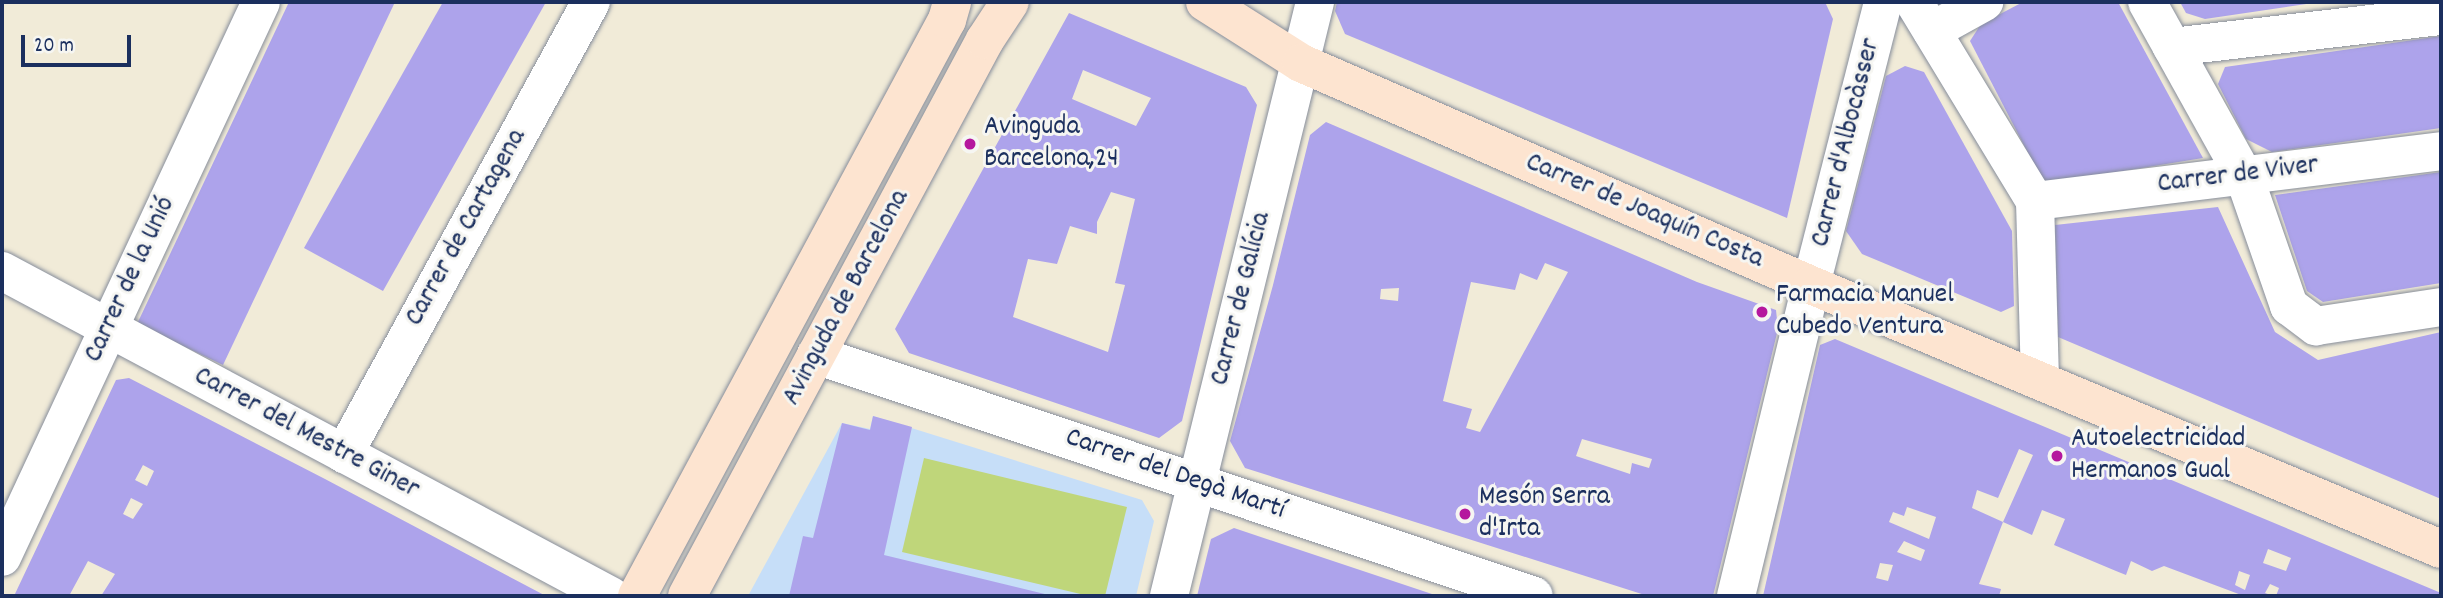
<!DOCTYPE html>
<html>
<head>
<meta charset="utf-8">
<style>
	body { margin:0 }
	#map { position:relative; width:2443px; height:598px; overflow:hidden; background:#f1ebd8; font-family:Dekko,sans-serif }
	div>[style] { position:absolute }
	.built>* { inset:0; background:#c6def8 }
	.green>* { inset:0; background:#bfd67a }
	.building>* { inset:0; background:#ada3eb }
	.roads { filter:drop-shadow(0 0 2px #868d9b) drop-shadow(0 0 2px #868d9b) }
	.street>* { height:38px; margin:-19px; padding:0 19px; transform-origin:19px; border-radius:19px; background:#fff }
	.secondary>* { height:38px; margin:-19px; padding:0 19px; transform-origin:19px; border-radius:19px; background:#fde4d0 }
	.dots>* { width:19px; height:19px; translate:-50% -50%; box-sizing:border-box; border:4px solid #f6f6f2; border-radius:50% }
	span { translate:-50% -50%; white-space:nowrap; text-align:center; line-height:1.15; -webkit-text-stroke:6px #f6f6f2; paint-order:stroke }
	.poi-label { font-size:28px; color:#1b2f5e }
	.left { translate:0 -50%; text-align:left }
	.street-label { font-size:28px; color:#1b2f5e }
	.frame { position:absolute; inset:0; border:4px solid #1b2f5e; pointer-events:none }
	.scale { position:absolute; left:21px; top:35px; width:110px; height:32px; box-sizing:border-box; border:4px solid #1b2f5e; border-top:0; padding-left:9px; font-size:21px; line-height:24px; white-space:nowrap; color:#1b2f5e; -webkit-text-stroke:5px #f6f6f2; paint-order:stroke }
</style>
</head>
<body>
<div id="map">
	<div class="built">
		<div style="clip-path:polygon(873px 416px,1142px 500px,1154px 521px,1136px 596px,748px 596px,842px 423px,870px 429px)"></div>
	</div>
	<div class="green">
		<div style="clip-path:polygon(924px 458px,1127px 507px,1105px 596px,1089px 596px,902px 552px)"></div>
	</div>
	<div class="building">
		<div style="clip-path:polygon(289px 2px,395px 2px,223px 365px,137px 324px)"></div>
		<div style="clip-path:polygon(443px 2px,546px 2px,383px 291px,304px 248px)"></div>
		<div style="clip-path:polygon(1337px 2px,1825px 2px,1833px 19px,1787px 218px,1345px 34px,1335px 11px)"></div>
		<div style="clip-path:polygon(2023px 2px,2118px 2px,2203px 158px,2044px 184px,1970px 41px,1981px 24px)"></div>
		<div style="clip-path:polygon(2180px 2px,2313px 2px,2313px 3px,2205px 19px,2186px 13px)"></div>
		<div style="clip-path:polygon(evenodd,1069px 13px,1246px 87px,1257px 105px,1182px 421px,1159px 438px,909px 353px,895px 329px,1069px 13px,1083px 70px,1151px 98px,1136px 126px,1072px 99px,1083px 70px,1069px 13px,1111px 192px,1135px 199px,1115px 283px,1125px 285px,1108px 352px,1013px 317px,1028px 259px,1057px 264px,1070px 226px,1097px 234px,1097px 222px,1111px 192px)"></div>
		<div style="clip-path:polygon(2441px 36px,2441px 128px,2272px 152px,2246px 139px,2218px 84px,2225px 67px)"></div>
		<div style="clip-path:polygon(1905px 66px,1924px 72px,2012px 231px,2014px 306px,2001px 312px,1862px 254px,1846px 231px,1886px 76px)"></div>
		<div style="clip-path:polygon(evenodd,1326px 122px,1697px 282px,1776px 310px,1778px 329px,1713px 596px,1648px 596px,1245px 468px,1230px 441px,1273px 285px,1310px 135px,1326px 122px,1545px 263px,1568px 272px,1480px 432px,1466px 428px,1472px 409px,1443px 401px,1471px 282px,1515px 290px,1520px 273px,1537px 280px,1545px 263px,1326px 122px,1399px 288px,1398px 301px,1380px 299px,1381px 289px,1399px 288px,1326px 122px,1582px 439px,1652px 459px,1649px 468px,1632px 463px,1630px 474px,1576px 456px,1582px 439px)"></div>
		<div style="clip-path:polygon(2441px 172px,2441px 283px,2323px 302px,2307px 291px,2275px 195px)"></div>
		<div style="clip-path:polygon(2218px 207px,2275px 332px,2318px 360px,2441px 332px,2441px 499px,2058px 337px,2055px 225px)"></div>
		<div style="clip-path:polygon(evenodd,1835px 339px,2441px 593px,2441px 596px,2276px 596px,2279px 588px,2270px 584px,2265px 593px,2273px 596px,2244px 596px,2164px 566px,2152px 571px,2131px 561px,2126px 575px,2116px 571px,2054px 545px,2065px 519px,2042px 510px,2032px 535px,2003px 522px,2033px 455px,2019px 449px,1998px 498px,1977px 490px,1972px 508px,2003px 522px,1979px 584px,2001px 589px,1999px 596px,1763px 596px,1820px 345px,1835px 339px,1907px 507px,1936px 517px,1929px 539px,1889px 522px,1893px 512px,1904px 516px,1907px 507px,1835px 339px,1904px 541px,1925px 550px,1921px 561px,1897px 552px,1904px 541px,1835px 339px,2268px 549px,2291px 558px,2286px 571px,2263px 563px,2268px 549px,1835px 339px,1880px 563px,1893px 565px,1888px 581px,1876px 578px,1880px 563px,1835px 339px,2239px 571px,2250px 575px,2245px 590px,2235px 585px,2239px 571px)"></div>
		<div style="clip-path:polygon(evenodd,129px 378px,325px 479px,546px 596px,101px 596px,115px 574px,88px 561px,69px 596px,14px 596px,116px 380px,129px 378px,143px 465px,154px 471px,147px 486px,135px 480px,143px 465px,129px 378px,131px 498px,143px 504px,133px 519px,123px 514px,131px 498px)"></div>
		<div style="clip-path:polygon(873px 416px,912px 427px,884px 555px,1053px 596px,789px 596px,803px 536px,813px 538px,842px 423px,870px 430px)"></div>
		<div style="clip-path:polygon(1234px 528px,1438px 596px,1197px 596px,1211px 539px)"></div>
	</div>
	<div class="roads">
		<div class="street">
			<div style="left:1914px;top:2px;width:233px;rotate:58.7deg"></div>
			<div style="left:2035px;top:201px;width:179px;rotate:88.4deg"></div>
			<div style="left:2147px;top:2px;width:199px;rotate:60.9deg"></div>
			<div style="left:2244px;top:176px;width:138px;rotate:70.9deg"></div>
			<div style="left:2289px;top:306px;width:34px;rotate:37deg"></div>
			<div style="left:2316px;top:326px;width:126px;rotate:-8.6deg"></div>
			<div style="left:1932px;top:31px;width:60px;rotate:-29.1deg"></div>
			<div style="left:2172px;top:47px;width:271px;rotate:-6.6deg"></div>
			<div style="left:2035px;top:201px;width:409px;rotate:-7deg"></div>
			<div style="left:2px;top:271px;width:690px;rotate:28.09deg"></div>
			<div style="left:816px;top:355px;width:757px;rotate:18.55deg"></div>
			<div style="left:344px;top:454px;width:515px;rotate:-61.35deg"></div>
			<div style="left:2px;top:557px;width:612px;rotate:-64.98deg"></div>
			<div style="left:1169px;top:596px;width:612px;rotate:-76.19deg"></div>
			<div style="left:1736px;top:596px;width:320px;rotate:-76.4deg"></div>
			<div style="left:1811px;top:285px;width:292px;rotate:-75.7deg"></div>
		</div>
		<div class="secondary">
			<div style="left:1205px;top:2px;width:114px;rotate:32.4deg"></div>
			<div style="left:1301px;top:63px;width:556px;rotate:23.52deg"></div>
			<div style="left:1811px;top:285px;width:683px;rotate:22.74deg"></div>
			<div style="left:637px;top:596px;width:654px;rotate:-61.71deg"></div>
			<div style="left:947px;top:20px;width:19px;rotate:-74deg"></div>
			<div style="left:687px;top:596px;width:631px;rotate:-61.81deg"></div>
			<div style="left:985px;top:40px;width:45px;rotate:-56.7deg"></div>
		</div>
	</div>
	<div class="dots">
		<div style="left:970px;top:144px;background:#b5179e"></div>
		<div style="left:1762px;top:312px;background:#b5179e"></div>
		<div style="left:2057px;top:456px;background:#b5179e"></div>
		<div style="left:1465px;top:514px;background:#b5179e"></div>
	</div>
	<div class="poi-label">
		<span class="left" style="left:984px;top:144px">Avinguda<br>Barcelona,24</span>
		<span class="left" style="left:1776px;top:312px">Farmacia Manuel<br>Cubedo Ventura</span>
		<span class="left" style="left:2071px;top:456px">Autoelectricidad<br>Hermanos Gual</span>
		<span class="left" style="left:1479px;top:514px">Mesón Serra<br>d'Irta</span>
	</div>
	<div class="street-label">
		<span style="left:1847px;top:143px;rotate:-76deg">Carrer d'Albocàsser</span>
		<span style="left:2238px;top:176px;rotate:-7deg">Carrer de Viver</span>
		<span style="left:1644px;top:212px;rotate:23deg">Carrer de Joaquín Costa</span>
		<span style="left:467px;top:228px;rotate:-61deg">Carrer de Cartagena</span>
		<span style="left:131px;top:280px;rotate:-65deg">Carrer de la Unió</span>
		<span style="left:847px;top:298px;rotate:-62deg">Avinguda de Barcelona</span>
		<span style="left:1242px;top:299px;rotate:-76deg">Carrer de Galícia</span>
		<span style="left:306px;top:434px;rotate:28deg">Carrer del Mestre Giner</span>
		<span style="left:1175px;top:475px;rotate:19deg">Carrer del Degà Martí</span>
	</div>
	<div class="frame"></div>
	<div class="scale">20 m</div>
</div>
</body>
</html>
